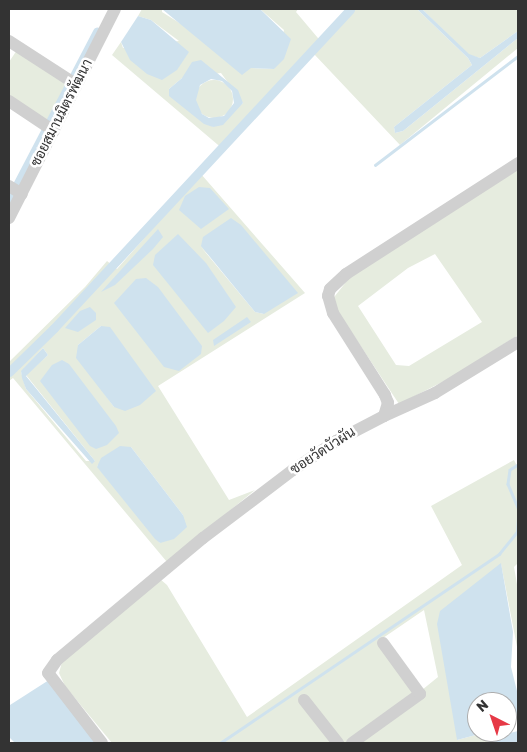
<!DOCTYPE html>
<html>
<head>
<meta charset="utf-8">
<style>
	body { margin:0 }
	#map { position:relative; width:527px; height:752px; overflow:hidden; background:#fff; font-family:Rubik,Sarabun,sans-serif }
	div>[style] { position:absolute }
	.green>* { inset:0; background:#e6ecdf }
	.round { border-radius:50% }
	.water>* { inset:0; background:#cfe2ee }
	.stream>* { height:2.5px; margin:-1.25px; padding:0 1.25px; transform-origin:1.25px; border-radius:1.25px; background:#cfe2ee }
	.canal>* { height:9px; margin:-4.5px; padding:0 4.5px; transform-origin:4.5px; border-radius:4.5px; background:#cfe2ee }
	.minor>* { height:12px; margin:-6px; padding:0 6px; transform-origin:6px; border-radius:6px; background:#d0d0d0 }
	span { translate:-50% -50%; white-space:nowrap; text-align:center; line-height:1.15; -webkit-text-stroke:5px #fff; paint-order:stroke }
	.street-label { font-size:14px; color:#333 }
	.frame { position:absolute; inset:0; border:10px solid #333; pointer-events:none }
	.north { position:absolute; left:467px; top:692px; width:50px; height:50px; box-sizing:border-box; background:#fff; border:1px solid #adadad; border-radius:50%; rotate:319deg; font-size:14px; font-weight:700; line-height:20px; text-align:center; color:#333 }
	.north::after { content:''; display:block; margin:auto; width:18px; height:22px; background:#e63946; clip-path:polygon(50% 0,100% 100%,50% 72%,0 100%) }
</style>
</head>
<body>
<div id="map">
	<div class="green">
		<div style="clip-path:polygon(evenodd,142px 9px,162px 9px,162px 12px,251px 68px,274px 69px,284px 30px,260px 9px,298px 9px,296px 12px,323px 44px,355px 9px,417px 9px,468px 58px,472px 65px,394px 127px,395px 133px,403px 131px,518px 38px,518px 48px,400px 145px,314px 54px,224px 150px,112px 55px,121px 42px,123px 48px,179px 41px,151px 20px,138px 16px,142px 9px,221px 73px,243px 103px,213px 127px,169px 89px,182px 78px,221px 73px)"></div>
		<div style="clip-path:polygon(422px 9px,518px 9px,518px 31px,480px 58px,469px 55px)"></div>
		<div style="clip-path:polygon(17px 50px,72px 86px,52px 123px,9px 96px,9px 62px)"></div>
		<div class="round" style="left:195px;top:80px;width:38px;height:38px"></div>
		<div style="clip-path:polygon(evenodd,518px 167px,518px 335px,452px 377px,399px 404px,331px 301px,350px 277px,518px 167px,435px 254px,482px 322px,409px 366px,396px 365px,358px 306px,408px 268px,435px 254px)"></div>
		<div style="clip-path:polygon(evenodd,201px 174px,305px 293px,158px 386px,229px 500px,255px 490px,167px 562px,13px 378px,9px 381px,9px 362px,85px 287px,107px 261px,117px 269px,201px 174px,201px 247px,264px 314px,255px 312px,201px 247px,201px 174px,101px 326px,114px 407px,101px 389px,78px 345px,101px 326px,201px 174px,43px 348px,48px 355px,26px 375px,95px 461px,86px 461px,26px 389px,21px 372px,43px 348px,201px 174px,131px 447px,183px 515px,160px 543px,97px 466px,131px 447px)"></div>
		<div style="clip-path:polygon(evenodd,514px 460px,518px 468px,518px 563px,514px 567px,518px 590px,518px 652px,501px 564px,457px 740px,487px 732px,506px 734px,485px 743px,112px 743px,65px 686px,59px 673px,62px 662px,160px 579px,167px 585px,247px 717px,462px 565px,431px 506px,514px 460px,424px 610px,438px 677px,422px 690px,383px 638px,424px 610px)"></div>
	</div>
	<div class="water">
		<div style="clip-path:polygon(162px 9px,260px 9px,291px 39px,284px 59px,274px 69px,251px 68px,242px 75px)"></div>
		<div style="clip-path:polygon(417px 9px,422px 9px,469px 54px,480px 58px,518px 31px,518px 38px,403px 131px,395px 133px,394px 127px,472px 65px,468px 58px)"></div>
		<div style="clip-path:polygon(138px 16px,151px 20px,189px 52px,177px 70px,162px 80px,147px 74px,130px 60px,121px 42px)"></div>
		<div style="clip-path:polygon(evenodd,201px 60px,238px 90px,243px 103px,223px 125px,213px 127px,204px 124px,169px 96px,169px 89px,182px 78px,192px 62px,201px 60px,211px 79px,222px 81px,232px 91px,234px 103px,224px 116px,209px 118px,202px 114px,196px 100px,200px 85px,211px 79px)"></div>
		<div style="clip-path:polygon(199px 187px,210px 188px,229px 209px,201px 229px,179px 210px,185px 196px)"></div>
		<div style="clip-path:polygon(231px 218px,241px 225px,298px 293px,264px 314px,255px 312px,201px 246px,203px 237px)"></div>
		<div style="clip-path:polygon(158px 229px,163px 237px,153px 249px,115px 285px,101px 292px)"></div>
		<div style="clip-path:polygon(178px 234px,206px 263px,236px 307px,224px 321px,208px 333px,153px 265px,155px 255px)"></div>
		<div style="clip-path:polygon(146px 278px,158px 287px,202px 346px,201px 354px,179px 371px,164px 367px,114px 303px,136px 279px)"></div>
		<div style="clip-path:polygon(90px 307px,96px 313px,96px 320px,78px 332px,65px 328px,80px 311px)"></div>
		<div style="clip-path:polygon(247px 317px,251px 322px,214px 346px,213px 340px)"></div>
		<div style="clip-path:polygon(101px 326px,110px 327px,156px 391px,140px 405px,125px 411px,114px 407px,76px 358px,78px 345px)"></div>
		<div style="clip-path:polygon(43px 348px,48px 355px,26px 376px,95px 461px,92px 464px,26px 389px,22px 378px,21px 371px)"></div>
		<div style="clip-path:polygon(62px 360px,69px 364px,116px 426px,119px 433px,107px 445px,96px 449px,90px 446px,40px 381px,52px 365px)"></div>
		<div style="clip-path:polygon(120px 446px,131px 447px,183px 515px,187px 527px,174px 539px,160px 543px,155px 539px,97px 467px,101px 458px)"></div>
		<div style="clip-path:polygon(501px 563px,513px 632px,511px 667px,518px 695px,518px 717px,507px 726px,507px 702px,477px 702px,477px 732px,487px 732px,457px 740px,437px 624px,440px 611px)"></div>
		<div style="clip-path:polygon(49px 680px,97px 743px,15px 743px,9px 737px,10px 705px)"></div>
		<div style="clip-path:polygon(518px 731px,518px 743px,485px 743px,506px 734px)"></div>
	</div>
	<div class="stream">
		<div style="left:375px;top:165px;width:180px;rotate:-37.3deg"></div>
		<div style="left:518px;top:465px;width:9px;rotate:148deg"></div>
		<div style="left:510px;top:470px;width:14px;rotate:98deg"></div>
		<div style="left:508px;top:484px;width:26px;rotate:67deg"></div>
		<div style="left:220px;top:743px;width:337px;rotate:-34.1deg"></div>
		<div style="left:499px;top:554px;width:28px;rotate:-51deg"></div>
		<div style="left:517px;top:532px;width:14px;rotate:-86deg"></div>
	</div>
	<div class="canal">
		<div style="left:9px;top:200px;width:190px;rotate:-62.4deg"></div>
		<div style="left:9px;top:372px;width:63px;rotate:-44.4deg"></div>
		<div style="left:54px;top:328px;width:435px;rotate:-47.1deg"></div>
	</div>
	<div class="minor">
		<div style="left:9px;top:41px;width:81px;rotate:32.9deg"></div>
		<div style="left:9px;top:101px;width:54px;rotate:33.7deg"></div>
		<div style="left:9px;top:186px;width:15px;rotate:32deg"></div>
		<div style="left:9px;top:218px;width:234px;rotate:-63.1deg"></div>
		<div style="left:384px;top:416px;width:56px;rotate:-24.3deg"></div>
		<div style="left:435px;top:393px;width:97px;rotate:-31.6deg"></div>
		<div style="left:304px;top:700px;width:55px;rotate:51.7deg"></div>
		<div style="left:102px;top:743px;width:88px;rotate:-127.6deg"></div>
		<div style="left:48px;top:673px;width:16px;rotate:-55deg"></div>
		<div style="left:57px;top:660px;width:190px;rotate:-39.9deg"></div>
		<div style="left:203px;top:538px;width:113px;rotate:-37.1deg"></div>
		<div style="left:293px;top:470px;width:52px;rotate:-34deg"></div>
		<div style="left:336px;top:441px;width:54px;rotate:-27.5deg"></div>
		<div style="left:384px;top:416px;width:14px;rotate:-73deg"></div>
		<div style="left:388px;top:403px;width:9px;rotate:-111deg"></div>
		<div style="left:385px;top:395px;width:97px;rotate:-122.4deg"></div>
		<div style="left:333px;top:313px;width:18px;rotate:-106deg"></div>
		<div style="left:328px;top:296px;width:7px;rotate:-74deg"></div>
		<div style="left:330px;top:289px;width:22px;rotate:-43deg"></div>
		<div style="left:346px;top:274px;width:205px;rotate:-32.8deg"></div>
		<div style="left:352px;top:743px;width:84px;rotate:-35.8deg"></div>
		<div style="left:420px;top:694px;width:63px;rotate:-126deg"></div>
	</div>
	<div class="street-label">
		<span style="left:62px;top:113px;rotate:-63deg">ซอยสมานมิตรพัฒนา</span>
		<span style="left:323px;top:451px;rotate:-33deg">ซอยวัดบัวผัน</span>
	</div>
	<div class="frame"></div>
	<div class="north">N</div>
</div>
</body>
</html>
